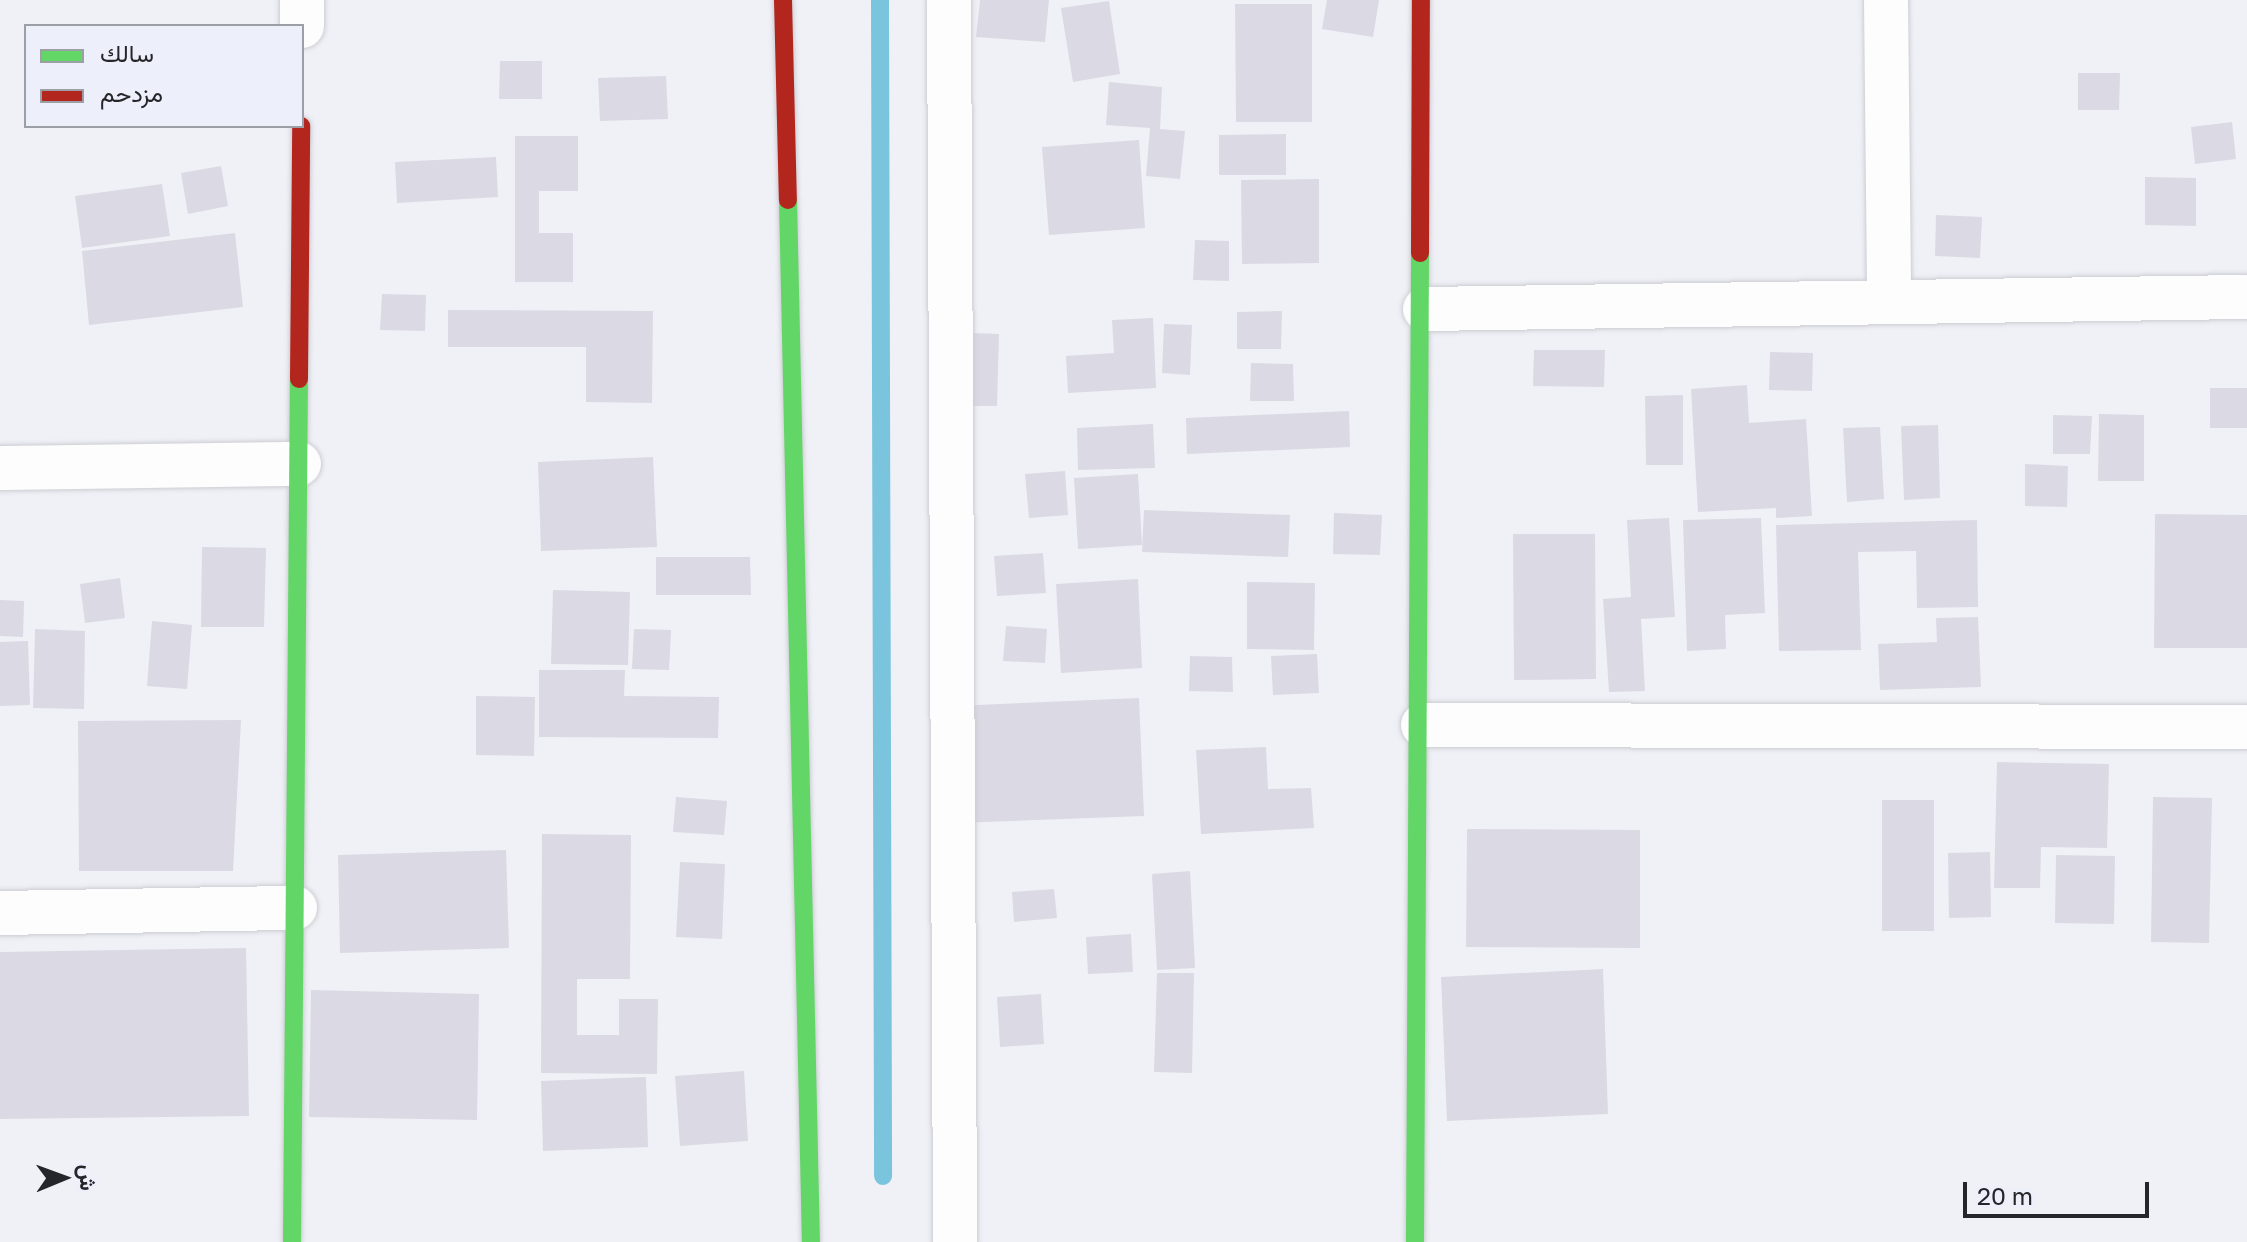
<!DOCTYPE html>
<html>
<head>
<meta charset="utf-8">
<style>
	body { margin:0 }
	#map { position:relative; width:2247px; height:1242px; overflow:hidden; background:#f0f1f7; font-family:"Golos Text",Vazirmatn,sans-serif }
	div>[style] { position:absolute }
	.stream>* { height:18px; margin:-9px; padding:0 9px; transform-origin:9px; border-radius:9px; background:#7bc4dd }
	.building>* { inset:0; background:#dbd9e3 }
	.roads { filter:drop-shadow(0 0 2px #cccdd2) drop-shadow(0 0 2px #cccdd2) }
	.street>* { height:44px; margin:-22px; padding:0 22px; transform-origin:22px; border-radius:22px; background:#fdfdfe }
	.fast>* { height:18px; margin:-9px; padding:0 9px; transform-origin:9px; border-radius:9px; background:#63d668 }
	.jam>* { height:18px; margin:-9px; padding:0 9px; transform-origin:9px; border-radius:9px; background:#b3261e }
	span { translate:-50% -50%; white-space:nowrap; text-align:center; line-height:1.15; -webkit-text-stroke:7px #edeffa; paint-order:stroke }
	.legend { position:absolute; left:24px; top:24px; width:280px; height:104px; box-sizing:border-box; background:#edeffa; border:2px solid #9d9fa7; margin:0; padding:10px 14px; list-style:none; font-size:24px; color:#25262a }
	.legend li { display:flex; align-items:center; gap:16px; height:40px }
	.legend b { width:40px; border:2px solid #9d9fa7 }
	.north { position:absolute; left:24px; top:1138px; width:80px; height:80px; -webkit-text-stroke:6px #edeffa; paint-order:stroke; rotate:89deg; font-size:22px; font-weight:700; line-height:32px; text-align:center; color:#25262a }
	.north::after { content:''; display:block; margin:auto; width:28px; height:36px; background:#25262a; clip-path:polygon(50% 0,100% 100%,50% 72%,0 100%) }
	.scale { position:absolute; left:1963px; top:1182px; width:186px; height:36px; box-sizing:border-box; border:4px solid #25262a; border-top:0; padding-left:10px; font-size:24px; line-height:28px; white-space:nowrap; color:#25262a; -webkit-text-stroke:6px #edeffa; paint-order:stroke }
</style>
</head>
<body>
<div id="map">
	<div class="stream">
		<div style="left:880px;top:0;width:1176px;rotate:89.85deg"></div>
	</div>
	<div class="building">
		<div style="clip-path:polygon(980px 0,1049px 0,1045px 42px,976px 37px)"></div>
		<div style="clip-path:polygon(1327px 0,1379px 0,1373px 37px,1322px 29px)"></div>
		<div style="clip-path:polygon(1109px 1px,1120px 74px,1073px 82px,1061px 8px)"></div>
		<div style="clip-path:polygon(1235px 4px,1312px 4px,1312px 122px,1236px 122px)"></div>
		<div style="clip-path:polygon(500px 61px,542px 61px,542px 99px,499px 99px)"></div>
		<div style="clip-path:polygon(2078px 73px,2120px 73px,2119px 110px,2078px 110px)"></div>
		<div style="clip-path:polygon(666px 76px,668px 119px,600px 121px,598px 78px)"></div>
		<div style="clip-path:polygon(1109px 82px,1162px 87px,1160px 129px,1185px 131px,1180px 179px,1146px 176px,1150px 128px,1106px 125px)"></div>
		<div style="clip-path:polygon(2232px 122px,2236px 159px,2195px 164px,2191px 127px)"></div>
		<div style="clip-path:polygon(1286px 134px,1286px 175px,1219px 175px,1219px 135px)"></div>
		<div style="clip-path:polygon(515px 136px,578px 136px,578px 191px,539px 191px,539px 233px,573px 233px,573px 282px,515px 282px)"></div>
		<div style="clip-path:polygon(1139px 140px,1145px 228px,1049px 235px,1042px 147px)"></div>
		<div style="clip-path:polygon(496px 157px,498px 197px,397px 203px,395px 162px)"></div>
		<div style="clip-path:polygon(221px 166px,228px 206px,188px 214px,181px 173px)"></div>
		<div style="clip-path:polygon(2145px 177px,2196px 178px,2196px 226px,2145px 225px)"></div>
		<div style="clip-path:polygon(1319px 179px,1319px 263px,1242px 264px,1241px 180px)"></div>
		<div style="clip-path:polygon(162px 184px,170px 236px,82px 248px,75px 196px)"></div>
		<div style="clip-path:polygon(1936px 215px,1982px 217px,1980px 258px,1935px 256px)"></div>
		<div style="clip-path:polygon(235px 233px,243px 307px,89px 325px,82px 251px)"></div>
		<div style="clip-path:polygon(1195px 240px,1229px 241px,1229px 281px,1193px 280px)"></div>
		<div style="clip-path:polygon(382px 294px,426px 295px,425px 331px,380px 330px)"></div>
		<div style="clip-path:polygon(448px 310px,653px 311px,652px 403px,586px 402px,586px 347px,448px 347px)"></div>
		<div style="clip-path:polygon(1282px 311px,1281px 349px,1237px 349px,1237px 312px)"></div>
		<div style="clip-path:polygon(1153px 318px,1156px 388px,1068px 393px,1066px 356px,1114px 353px,1112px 320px)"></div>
		<div style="clip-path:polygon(1164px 324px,1192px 325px,1190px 375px,1162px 373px)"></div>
		<div style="clip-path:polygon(972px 333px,999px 334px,997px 406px,970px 406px)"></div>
		<div style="clip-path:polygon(1534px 350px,1605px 350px,1604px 387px,1533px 386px)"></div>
		<div style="clip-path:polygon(1770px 352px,1813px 353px,1812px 391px,1769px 390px)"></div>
		<div style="clip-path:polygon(1251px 363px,1293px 364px,1294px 401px,1250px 401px)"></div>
		<div style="clip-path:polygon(1747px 385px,1749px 423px,1806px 419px,1812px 516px,1776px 518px,1776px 508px,1698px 512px,1691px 389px)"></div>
		<div style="clip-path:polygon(2210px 388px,2247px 388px,2247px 428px,2210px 428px)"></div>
		<div style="clip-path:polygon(1683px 395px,1683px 465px,1646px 465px,1645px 396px)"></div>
		<div style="clip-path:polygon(1349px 411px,1350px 447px,1187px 454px,1186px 418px)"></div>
		<div style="clip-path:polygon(2099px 414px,2144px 415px,2144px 481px,2098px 481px)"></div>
		<div style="clip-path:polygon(2053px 415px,2092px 416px,2090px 454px,2053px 454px)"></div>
		<div style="clip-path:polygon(1153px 424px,1155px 468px,1078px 470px,1077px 428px)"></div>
		<div style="clip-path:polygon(1938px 425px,1940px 498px,1904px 500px,1901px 426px)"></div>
		<div style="clip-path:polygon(1880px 427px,1884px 499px,1847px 502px,1843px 428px)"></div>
		<div style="clip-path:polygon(653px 457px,657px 547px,541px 551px,538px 462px)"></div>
		<div style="clip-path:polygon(2025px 464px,2068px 466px,2067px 507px,2025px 506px)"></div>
		<div style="clip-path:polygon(1065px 471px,1068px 515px,1029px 518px,1025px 474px)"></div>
		<div style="clip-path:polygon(1138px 474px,1142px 545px,1078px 549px,1074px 478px)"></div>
		<div style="clip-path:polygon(1144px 510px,1290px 515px,1288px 557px,1142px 552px)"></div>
		<div style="clip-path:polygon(1334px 513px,1382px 515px,1380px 555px,1333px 554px)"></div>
		<div style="clip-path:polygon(2155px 514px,2247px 515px,2247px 648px,2154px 648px)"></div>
		<div style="clip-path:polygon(1669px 518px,1675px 617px,1641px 619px,1645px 691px,1609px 692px,1603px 599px,1631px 597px,1627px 520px)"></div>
		<div style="clip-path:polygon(1761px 518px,1765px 613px,1725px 615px,1726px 649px,1687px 651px,1683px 520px)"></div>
		<div style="clip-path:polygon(1977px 520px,1978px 607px,1917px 608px,1916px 551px,1858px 552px,1861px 650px,1779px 651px,1776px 525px)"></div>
		<div style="clip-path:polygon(1513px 534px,1595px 534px,1596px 679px,1514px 680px)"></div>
		<div style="clip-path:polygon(202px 547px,266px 548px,264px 627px,201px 627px)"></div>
		<div style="clip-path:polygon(1043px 553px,1046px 593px,997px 596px,994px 556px)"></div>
		<div style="clip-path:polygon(656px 557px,750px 557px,751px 595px,656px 595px)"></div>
		<div style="clip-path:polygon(120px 578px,125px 618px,85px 623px,80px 584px)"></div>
		<div style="clip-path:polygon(1138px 579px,1142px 668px,1061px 673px,1056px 584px)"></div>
		<div style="clip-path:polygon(1247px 582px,1315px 583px,1314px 650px,1247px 649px)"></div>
		<div style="clip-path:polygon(553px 590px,630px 592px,628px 665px,551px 664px)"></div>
		<div style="clip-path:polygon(0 600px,24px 601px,23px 637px,0 636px)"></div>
		<div style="clip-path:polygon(1978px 617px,1981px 687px,1880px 690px,1878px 644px,1937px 642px,1936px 618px)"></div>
		<div style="clip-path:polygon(152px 621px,192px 625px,187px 689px,147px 686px)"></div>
		<div style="clip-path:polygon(1006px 626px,1047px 629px,1045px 663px,1003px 661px)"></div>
		<div style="clip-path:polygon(35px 629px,85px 631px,84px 709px,33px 708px)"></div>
		<div style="clip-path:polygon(634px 629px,671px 630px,669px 670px,632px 669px)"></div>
		<div style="clip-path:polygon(28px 641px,30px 705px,0 706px,0 642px)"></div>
		<div style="clip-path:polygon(1317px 654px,1319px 693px,1273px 695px,1271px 656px)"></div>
		<div style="clip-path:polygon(1190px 656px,1232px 657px,1233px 692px,1189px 691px)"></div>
		<div style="clip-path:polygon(539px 670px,625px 670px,624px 696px,719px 697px,718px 738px,539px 737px)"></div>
		<div style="clip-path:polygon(476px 696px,535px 697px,534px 756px,476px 755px)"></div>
		<div style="clip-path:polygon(1139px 698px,1144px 816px,958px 823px,954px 706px)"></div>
		<div style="clip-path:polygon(241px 720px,233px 871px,79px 871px,78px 721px)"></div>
		<div style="clip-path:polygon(1266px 747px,1268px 789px,1311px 788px,1314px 828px,1201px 834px,1196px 750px)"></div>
		<div style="clip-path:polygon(1997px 762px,2109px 764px,2107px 848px,2041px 847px,2040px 888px,1994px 888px)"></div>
		<div style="clip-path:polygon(676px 797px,727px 801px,724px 835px,673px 832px)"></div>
		<div style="clip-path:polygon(2153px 797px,2212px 798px,2209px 943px,2151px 942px)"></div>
		<div style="clip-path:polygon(1882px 800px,1934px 800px,1934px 931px,1882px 931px)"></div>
		<div style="clip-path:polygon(1467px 829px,1640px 830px,1640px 948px,1466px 947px)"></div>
		<div style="clip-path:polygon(542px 834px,631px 835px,630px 979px,577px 979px,577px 1035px,619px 1035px,619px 999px,658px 999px,657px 1074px,541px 1073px)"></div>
		<div style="clip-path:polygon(506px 850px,509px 948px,340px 953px,338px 855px)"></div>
		<div style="clip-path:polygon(1990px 852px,1991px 917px,1949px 918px,1948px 853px)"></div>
		<div style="clip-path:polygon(2056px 855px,2115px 856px,2114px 924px,2055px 923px)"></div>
		<div style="clip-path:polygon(680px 862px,725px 864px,722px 939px,676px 937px)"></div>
		<div style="clip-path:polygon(1190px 871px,1195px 968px,1157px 970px,1152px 874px)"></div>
		<div style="clip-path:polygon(1054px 889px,1057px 918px,1014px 922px,1012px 892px)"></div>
		<div style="clip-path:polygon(1131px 934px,1133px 972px,1088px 974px,1086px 937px)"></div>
		<div style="clip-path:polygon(246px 948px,249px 1116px,0 1119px,0 952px)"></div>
		<div style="clip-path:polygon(1603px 969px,1608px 1114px,1447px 1121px,1441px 977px)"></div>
		<div style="clip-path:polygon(1157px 973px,1194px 973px,1192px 1073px,1154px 1072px)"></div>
		<div style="clip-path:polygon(311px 990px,479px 994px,477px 1120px,309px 1117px)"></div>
		<div style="clip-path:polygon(1041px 994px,1044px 1044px,1000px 1047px,997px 997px)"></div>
		<div style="clip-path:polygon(744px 1071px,748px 1141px,680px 1146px,675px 1076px)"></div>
		<div style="clip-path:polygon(646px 1077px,648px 1147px,543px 1151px,541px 1081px)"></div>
	</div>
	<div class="roads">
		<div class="street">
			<div style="left:949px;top:0;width:1242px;rotate:89.72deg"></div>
			<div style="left:1886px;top:0;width:301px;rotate:89.4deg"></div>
			<div style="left:302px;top:26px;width:26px;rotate:-90deg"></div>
			<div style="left:1425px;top:309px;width:822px;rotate:-0.84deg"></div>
			<div style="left:0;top:468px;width:299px;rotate:-0.8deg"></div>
			<div style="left:1423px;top:725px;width:824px;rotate:0.14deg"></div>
			<div style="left:0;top:913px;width:295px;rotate:-1deg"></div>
		</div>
		<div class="fast">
			<div style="left:788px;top:200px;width:1042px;rotate:88.74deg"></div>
			<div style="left:292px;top:1242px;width:863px;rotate:-89.54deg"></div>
			<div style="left:1415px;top:1242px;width:989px;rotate:-89.71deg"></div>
		</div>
		<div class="jam">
			<div style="left:783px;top:0;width:200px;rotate:88.6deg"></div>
			<div style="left:1420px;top:253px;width:253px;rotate:-89.8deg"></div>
			<div style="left:299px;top:379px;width:253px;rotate:-89.5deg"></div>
		</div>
	</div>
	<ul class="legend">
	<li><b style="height:10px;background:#63d668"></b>سالك</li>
	<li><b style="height:10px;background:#b3261e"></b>مزدحم</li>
	</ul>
	<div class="north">ش</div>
	<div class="scale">20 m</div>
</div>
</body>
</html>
